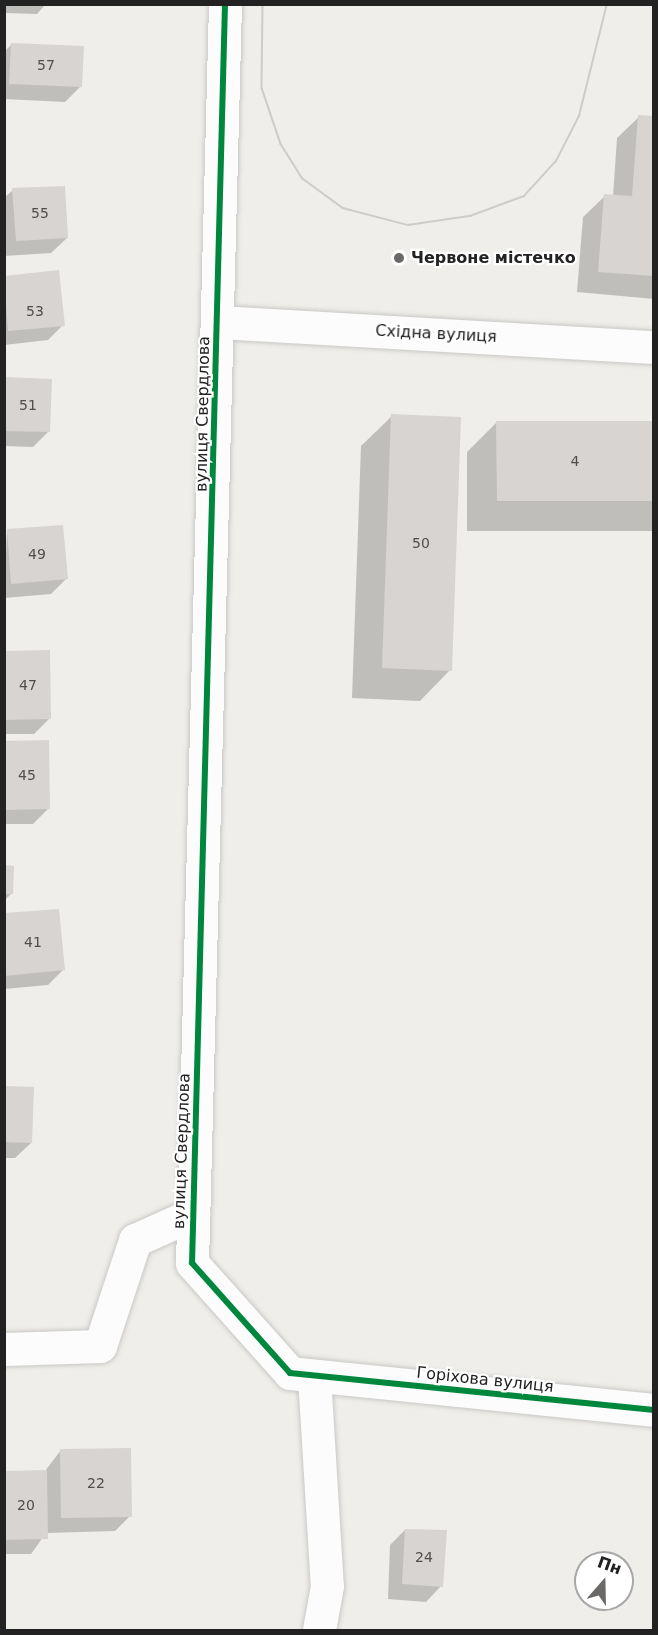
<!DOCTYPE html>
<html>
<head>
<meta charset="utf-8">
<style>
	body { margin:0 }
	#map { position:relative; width:658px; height:1635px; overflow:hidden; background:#f0eeea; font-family:"DejaVu Sans",sans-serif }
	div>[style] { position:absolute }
	.shadow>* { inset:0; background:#0003 }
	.building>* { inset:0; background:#d7d4d1 }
	.roads { filter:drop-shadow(0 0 2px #c9c8c6) drop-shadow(0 0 2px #c9c8c6) }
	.minor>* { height:33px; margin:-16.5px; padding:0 16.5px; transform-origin:16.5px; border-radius:16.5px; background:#fdfcfc }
	.tertiary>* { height:33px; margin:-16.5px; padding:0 16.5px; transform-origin:16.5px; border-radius:16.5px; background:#fdfcfc }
	.tram>* { height:1.5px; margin:-0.75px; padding:0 0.75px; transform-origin:0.75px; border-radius:0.75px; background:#cccccb }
	.cycleway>* { height:6px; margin:-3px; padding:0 3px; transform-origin:3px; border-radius:3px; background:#00873e }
	.dots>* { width:16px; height:16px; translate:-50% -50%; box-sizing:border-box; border:3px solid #fff; border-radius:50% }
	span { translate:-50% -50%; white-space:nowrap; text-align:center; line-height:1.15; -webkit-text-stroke:4.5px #fff; paint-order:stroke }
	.number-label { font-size:14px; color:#4f4e4e }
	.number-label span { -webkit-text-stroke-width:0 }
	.poi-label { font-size:16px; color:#222; font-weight:700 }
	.left { translate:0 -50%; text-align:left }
	.street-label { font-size:16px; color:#222 }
	.frame { position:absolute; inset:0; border:6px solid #222; pointer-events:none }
	.north { position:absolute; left:574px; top:1551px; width:60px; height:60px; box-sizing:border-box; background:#fff; border:2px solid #a7a7a7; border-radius:50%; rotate:20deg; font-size:16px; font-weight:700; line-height:24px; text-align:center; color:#222 }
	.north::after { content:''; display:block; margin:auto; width:21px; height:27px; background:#6a6968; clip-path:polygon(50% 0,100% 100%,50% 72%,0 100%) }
</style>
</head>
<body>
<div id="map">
	<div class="shadow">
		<div style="clip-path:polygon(4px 4px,46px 4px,37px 14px,4px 13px)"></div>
		<div style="clip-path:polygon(12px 44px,81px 86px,65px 102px,4px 99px,4px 52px)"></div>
		<div style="clip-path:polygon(639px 117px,654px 118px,654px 299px,577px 292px,583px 217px,605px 196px,613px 196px,617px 138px)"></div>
		<div style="clip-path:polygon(13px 190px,67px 238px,51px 253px,4px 256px,4px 198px)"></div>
		<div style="clip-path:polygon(4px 277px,63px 325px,48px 340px,4px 345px)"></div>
		<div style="clip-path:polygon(4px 378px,49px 431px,33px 447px,4px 446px)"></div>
		<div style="clip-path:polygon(392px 416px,450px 670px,420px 701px,352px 698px,361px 446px)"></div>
		<div style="clip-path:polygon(497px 422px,654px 422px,654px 531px,467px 531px,467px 452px)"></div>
		<div style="clip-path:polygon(7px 531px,66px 579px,51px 594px,4px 598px)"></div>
		<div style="clip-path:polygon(4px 652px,50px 718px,34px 734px,4px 734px)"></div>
		<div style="clip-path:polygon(4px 742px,49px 808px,33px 824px,4px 824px)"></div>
		<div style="clip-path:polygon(4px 867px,11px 894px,4px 901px)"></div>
		<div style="clip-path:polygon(4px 915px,63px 970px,48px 985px,4px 989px)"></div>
		<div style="clip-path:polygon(4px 1087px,31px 1143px,15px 1158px,4px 1158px)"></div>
		<div style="clip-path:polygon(61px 1450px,130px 1516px,115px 1531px,46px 1533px,31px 1554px,4px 1554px,4px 1472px,45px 1471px)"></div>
		<div style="clip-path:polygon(405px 1530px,441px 1586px,426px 1602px,388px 1599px,390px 1545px)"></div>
	</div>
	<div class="building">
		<div style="clip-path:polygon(11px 43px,84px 46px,82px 87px,9px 84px)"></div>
		<div style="clip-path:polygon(638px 115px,654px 116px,654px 276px,598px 272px,604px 194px,632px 196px)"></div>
		<div style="clip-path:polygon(65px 186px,68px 238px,16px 241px,12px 188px)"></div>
		<div style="clip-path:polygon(59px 270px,65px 326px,8px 331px,4px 276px)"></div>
		<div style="clip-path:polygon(4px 377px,52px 379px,50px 432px,4px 431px)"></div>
		<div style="clip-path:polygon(391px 414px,461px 417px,452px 671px,382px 668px)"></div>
		<div style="clip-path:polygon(496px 421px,654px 421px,654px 501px,497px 501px)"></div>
		<div style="clip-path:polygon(63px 525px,68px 579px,11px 584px,7px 529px)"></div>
		<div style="clip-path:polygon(50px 650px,51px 719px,4px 720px,4px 651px)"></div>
		<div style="clip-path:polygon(49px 740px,50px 809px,4px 810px,4px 741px)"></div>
		<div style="clip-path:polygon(4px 865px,14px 866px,13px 894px,4px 894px)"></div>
		<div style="clip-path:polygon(59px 909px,65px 970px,4px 976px,4px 913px)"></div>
		<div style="clip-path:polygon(4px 1086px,34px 1087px,32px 1143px,4px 1142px)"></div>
		<div style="clip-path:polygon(131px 1448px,132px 1517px,61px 1518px,60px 1449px)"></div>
		<div style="clip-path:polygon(47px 1470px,48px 1539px,4px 1540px,4px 1471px)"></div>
		<div style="clip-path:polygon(405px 1529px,447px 1530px,443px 1587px,402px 1584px)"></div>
	</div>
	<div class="roads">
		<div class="minor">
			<div style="left:218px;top:322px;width:437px;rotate:3.3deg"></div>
			<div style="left:4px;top:1349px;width:96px;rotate:-1.8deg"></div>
			<div style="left:100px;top:1346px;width:112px;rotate:-71.7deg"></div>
			<div style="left:135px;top:1240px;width:64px;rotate:-24.1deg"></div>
			<div style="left:314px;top:1376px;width:210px;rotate:86.5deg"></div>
			<div style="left:327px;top:1586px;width:45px;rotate:100.3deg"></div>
		</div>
		<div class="tertiary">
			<div style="left:225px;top:4px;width:1259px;rotate:91.5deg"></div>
			<div style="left:192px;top:1263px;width:147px;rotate:48.3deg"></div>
			<div style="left:290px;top:1373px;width:366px;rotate:5.8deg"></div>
		</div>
	</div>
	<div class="tram">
		<div style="left:263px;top:4px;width:84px;rotate:90.7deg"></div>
		<div style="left:262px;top:88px;width:59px;rotate:71.3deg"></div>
		<div style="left:281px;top:144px;width:40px;rotate:58deg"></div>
		<div style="left:302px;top:178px;width:51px;rotate:36.2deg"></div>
		<div style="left:343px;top:208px;width:67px;rotate:14.7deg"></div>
		<div style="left:408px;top:225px;width:63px;rotate:-8.3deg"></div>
		<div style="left:470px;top:216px;width:58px;rotate:-20.3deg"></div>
		<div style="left:524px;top:196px;width:47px;rotate:-47.6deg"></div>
		<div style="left:556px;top:161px;width:51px;rotate:-62.9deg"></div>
		<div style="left:579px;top:116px;width:115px;rotate:-76deg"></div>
	</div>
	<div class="cycleway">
		<div style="left:225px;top:4px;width:1259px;rotate:91.5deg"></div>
		<div style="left:192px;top:1263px;width:147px;rotate:48.3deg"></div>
		<div style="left:290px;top:1373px;width:366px;rotate:5.8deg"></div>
	</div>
	<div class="dots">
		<div style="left:399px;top:258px;background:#6a6968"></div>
	</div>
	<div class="number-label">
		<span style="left:46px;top:65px">57</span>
		<span style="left:40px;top:213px">55</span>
		<span style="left:35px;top:311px">53</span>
		<span style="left:28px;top:405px">51</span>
		<span style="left:575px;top:461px">4</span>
		<span style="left:421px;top:543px">50</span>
		<span style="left:37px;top:554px">49</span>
		<span style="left:28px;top:685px">47</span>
		<span style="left:27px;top:775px">45</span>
		<span style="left:33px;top:942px">41</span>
		<span style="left:96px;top:1483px">22</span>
		<span style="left:26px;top:1505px">20</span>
		<span style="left:424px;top:1557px">24</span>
	</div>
	<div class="poi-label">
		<span class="left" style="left:411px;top:258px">Червоне містечко</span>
	</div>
	<div class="street-label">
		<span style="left:436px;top:334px;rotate:3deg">Східна вулиця</span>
		<span style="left:203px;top:414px;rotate:-89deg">вулиця Свердлова</span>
		<span style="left:182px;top:1151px;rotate:-88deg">вулиця Свердлова</span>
		<span style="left:485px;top:1380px;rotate:6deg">Горіхова вулиця</span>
	</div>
	<div class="frame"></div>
	<div class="north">Пн</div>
</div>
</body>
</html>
